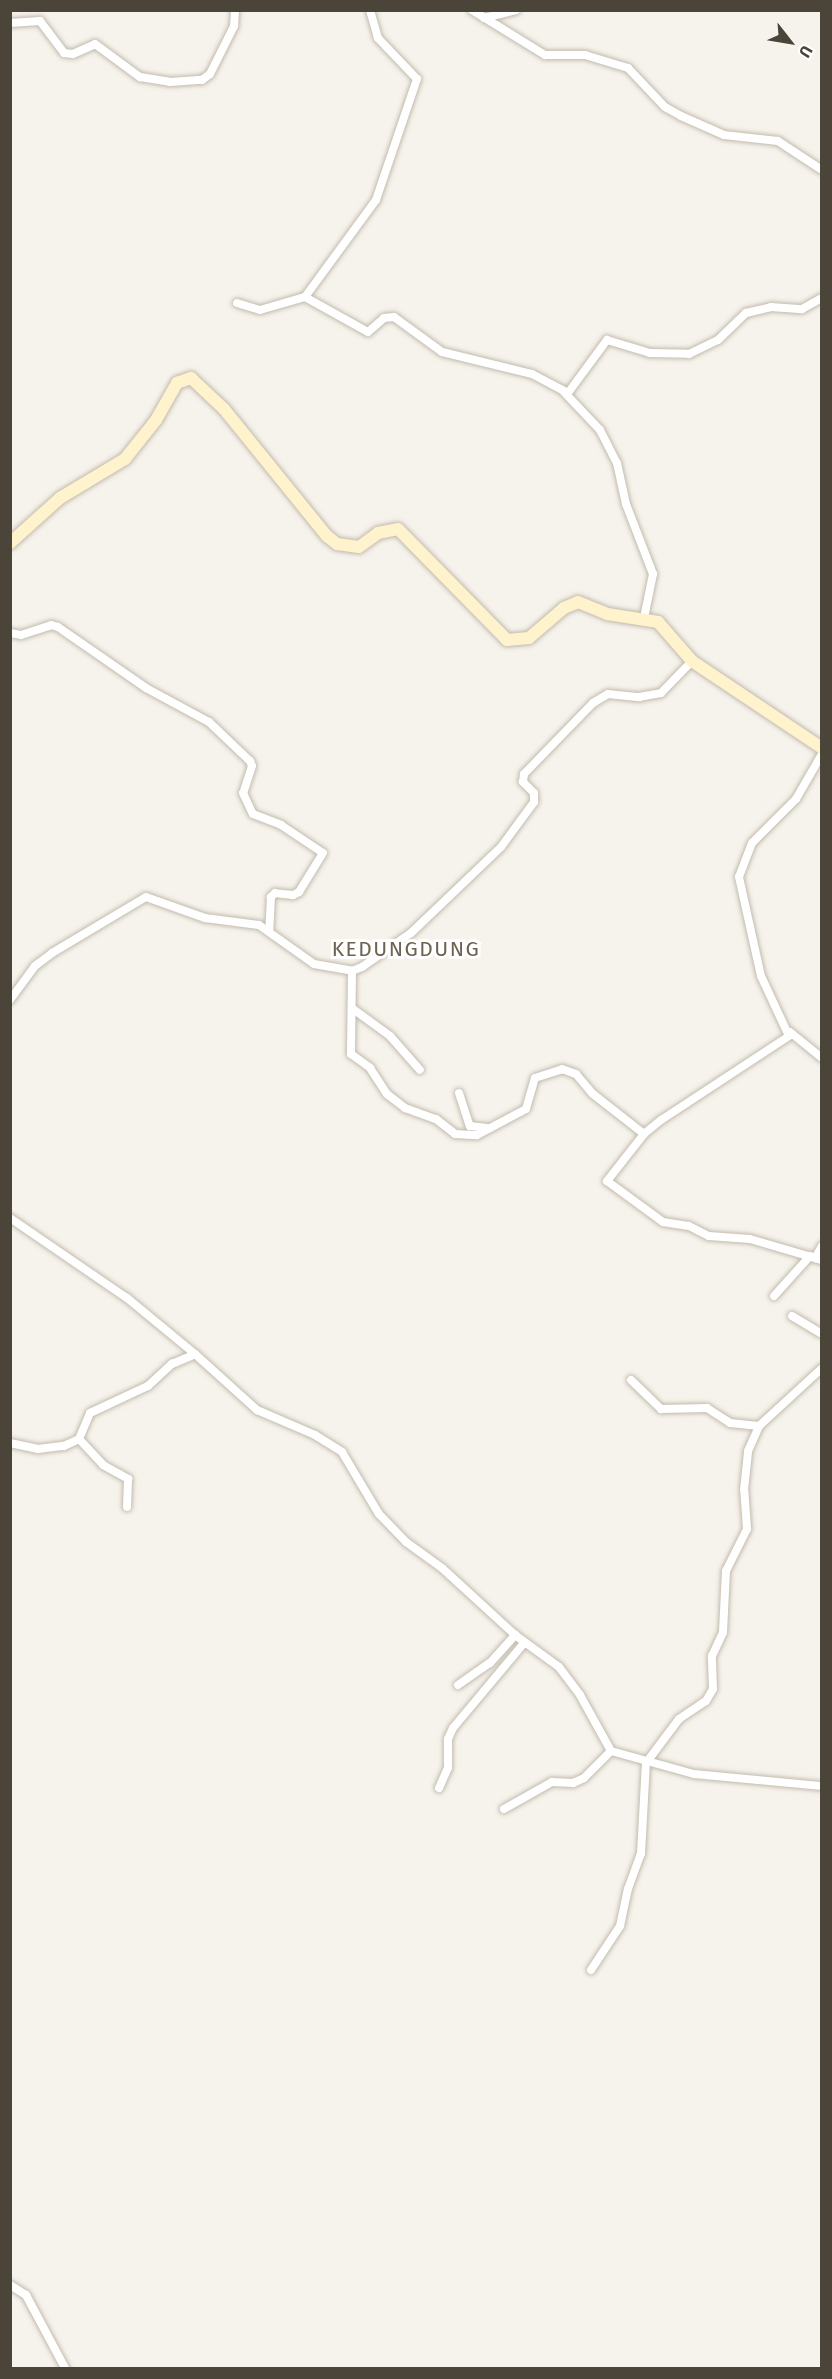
<!DOCTYPE html>
<html>
<head>
<meta charset="utf-8">
<style>
	body { margin:0 }
	#map { position:relative; width:832px; height:2379px; overflow:hidden; background:#f6f3ec; font-family:"Fira Sans",sans-serif }
	div>[style] { position:absolute }
	.roads { filter:drop-shadow(0 0 2px #c2bbae) drop-shadow(0 0 2px #c2bbae) }
	.street>* { height:8px; margin:-4px; padding:0 4px; transform-origin:4px; border-radius:4px; background:#fff }
	.secondary>* { height:12px; margin:-6px; padding:0 6px; transform-origin:6px; border-radius:6px; background:#fff3cd }
	span { translate:-50% -50%; white-space:nowrap; text-align:center; line-height:1.15; -webkit-text-stroke:6px #fff; paint-order:stroke }
	.quarter-label { font-size:21px; color:#6e6250; letter-spacing:1.5px }
	.frame { position:absolute; inset:0; border:12px solid #4b4439; pointer-events:none }
	.north { position:absolute; left:760px; top:12px; width:60px; height:60px; -webkit-text-stroke:4px #fff; paint-order:stroke; rotate:121deg; font-size:16px; font-weight:700; line-height:24px; text-align:center; color:#4b4439 }
	.north::after { content:''; display:block; margin:auto; width:21px; height:27px; background:#4b4439; clip-path:polygon(50% 0,100% 100%,50% 72%,0 100%) }
</style>
</head>
<body>
<div id="map">
	<div class="roads">
		<div class="street">
			<div style="left:472px;top:10px;width:86px;rotate:31.7deg"></div>
			<div style="left:545px;top:55px;width:40px"></div>
			<div style="left:585px;top:55px;width:45px;rotate:16.8deg"></div>
			<div style="left:628px;top:68px;width:54px;rotate:46.5deg"></div>
			<div style="left:665px;top:107px;width:18px;rotate:29deg"></div>
			<div style="left:681px;top:116px;width:47px;rotate:23.8deg"></div>
			<div style="left:724px;top:135px;width:54px;rotate:6.3deg"></div>
			<div style="left:778px;top:141px;width:53px;rotate:33.4deg"></div>
			<div style="left:484px;top:18px;width:33px;rotate:-14deg"></div>
			<div style="left:10px;top:23px;width:30px;rotate:-4deg"></div>
			<div style="left:40px;top:21px;width:40px;rotate:53deg"></div>
			<div style="left:64px;top:53px;width:9px;rotate:6deg"></div>
			<div style="left:73px;top:54px;width:24px;rotate:-24deg"></div>
			<div style="left:95px;top:44px;width:56px;rotate:36.3deg"></div>
			<div style="left:140px;top:77px;width:30px;rotate:9deg"></div>
			<div style="left:170px;top:82px;width:32px;rotate:-4deg"></div>
			<div style="left:202px;top:80px;width:10px;rotate:-37deg"></div>
			<div style="left:210px;top:74px;width:54px;rotate:-63.4deg"></div>
			<div style="left:234px;top:26px;width:16px;rotate:-86deg"></div>
			<div style="left:305px;top:297px;width:120px;rotate:-53.8deg"></div>
			<div style="left:376px;top:200px;width:128px;rotate:-71.3deg"></div>
			<div style="left:417px;top:79px;width:57px;rotate:-133.6deg"></div>
			<div style="left:378px;top:38px;width:29px;rotate:-106deg"></div>
			<div style="left:237px;top:303px;width:24px;rotate:17deg"></div>
			<div style="left:260px;top:310px;width:47px;rotate:-16.1deg"></div>
			<div style="left:305px;top:297px;width:72px;rotate:29.1deg"></div>
			<div style="left:368px;top:332px;width:21px;rotate:-41deg"></div>
			<div style="left:384px;top:318px;width:10px;rotate:-6deg"></div>
			<div style="left:394px;top:317px;width:59px;rotate:36.1deg"></div>
			<div style="left:442px;top:352px;width:93px;rotate:13.7deg"></div>
			<div style="left:532px;top:374px;width:41px;rotate:27.8deg"></div>
			<div style="left:568px;top:393px;width:66px;rotate:-53.7deg"></div>
			<div style="left:607px;top:340px;width:45px;rotate:16.8deg"></div>
			<div style="left:650px;top:353px;width:39px;rotate:1deg"></div>
			<div style="left:689px;top:354px;width:32px;rotate:-26deg"></div>
			<div style="left:718px;top:340px;width:39px;rotate:-44deg"></div>
			<div style="left:746px;top:313px;width:26px;rotate:-13deg"></div>
			<div style="left:771px;top:307px;width:31px;rotate:4deg"></div>
			<div style="left:802px;top:309px;width:23px;rotate:-29deg"></div>
			<div style="left:564px;top:392px;width:52px;rotate:46.5deg"></div>
			<div style="left:600px;top:430px;width:37px;rotate:63deg"></div>
			<div style="left:617px;top:463px;width:42px;rotate:77.6deg"></div>
			<div style="left:626px;top:504px;width:75px;rotate:68.9deg"></div>
			<div style="left:653px;top:574px;width:45px;rotate:101.6deg"></div>
			<div style="left:10px;top:633px;width:11px;rotate:10deg"></div>
			<div style="left:21px;top:635px;width:32px;rotate:-18deg"></div>
			<div style="left:51px;top:625px;width:7px;rotate:16deg"></div>
			<div style="left:58px;top:627px;width:107px;rotate:34.7deg"></div>
			<div style="left:146px;top:688px;width:72px;rotate:28.4deg"></div>
			<div style="left:209px;top:722px;width:57px;rotate:43.6deg"></div>
			<div style="left:250px;top:761px;width:5px;rotate:68deg"></div>
			<div style="left:252px;top:766px;width:28px;rotate:108deg"></div>
			<div style="left:243px;top:793px;width:23px;rotate:65deg"></div>
			<div style="left:253px;top:814px;width:30px;rotate:21deg"></div>
			<div style="left:281px;top:825px;width:50px;rotate:33.7deg"></div>
			<div style="left:323px;top:853px;width:46px;rotate:121.6deg"></div>
			<div style="left:299px;top:892px;width:7px;rotate:153deg"></div>
			<div style="left:293px;top:895px;width:18px;rotate:-174deg"></div>
			<div style="left:275px;top:893px;width:6px;rotate:135deg"></div>
			<div style="left:271px;top:897px;width:34px;rotate:93deg"></div>
			<div style="left:822px;top:754px;width:52px;rotate:120deg"></div>
			<div style="left:796px;top:799px;width:62px;rotate:135deg"></div>
			<div style="left:752px;top:843px;width:36px;rotate:111deg"></div>
			<div style="left:739px;top:877px;width:101px;rotate:77.5deg"></div>
			<div style="left:761px;top:976px;width:66px;rotate:65deg"></div>
			<div style="left:789px;top:1036px;width:153px;rotate:146.7deg"></div>
			<div style="left:661px;top:1120px;width:22px;rotate:141deg"></div>
			<div style="left:644px;top:1134px;width:60px;rotate:128.2deg"></div>
			<div style="left:607px;top:1181px;width:69px;rotate:36.2deg"></div>
			<div style="left:663px;top:1222px;width:26px;rotate:9deg"></div>
			<div style="left:689px;top:1226px;width:22px;rotate:27deg"></div>
			<div style="left:709px;top:1236px;width:41px;rotate:4.2deg"></div>
			<div style="left:750px;top:1239px;width:75px;rotate:16.3deg"></div>
			<div style="left:352px;top:971px;width:83px;rotate:90.7deg"></div>
			<div style="left:351px;top:1054px;width:24px;rotate:36deg"></div>
			<div style="left:370px;top:1068px;width:31px;rotate:57deg"></div>
			<div style="left:387px;top:1094px;width:23px;rotate:38deg"></div>
			<div style="left:405px;top:1108px;width:33px;rotate:20deg"></div>
			<div style="left:436px;top:1119px;width:24px;rotate:38deg"></div>
			<div style="left:455px;top:1134px;width:22px;rotate:3deg"></div>
			<div style="left:477px;top:1135px;width:55px;rotate:-28deg"></div>
			<div style="left:526px;top:1109px;width:32px;rotate:-74deg"></div>
			<div style="left:535px;top:1078px;width:28px;rotate:-18deg"></div>
			<div style="left:562px;top:1069px;width:15px;rotate:20deg"></div>
			<div style="left:576px;top:1074px;width:26px;rotate:50deg"></div>
			<div style="left:593px;top:1094px;width:65px;rotate:38.1deg"></div>
			<div style="left:10px;top:1000px;width:42px;rotate:-53.7deg"></div>
			<div style="left:35px;top:966px;width:21px;rotate:-37deg"></div>
			<div style="left:52px;top:953px;width:109px;rotate:-30.8deg"></div>
			<div style="left:146px;top:897px;width:63px;rotate:19.6deg"></div>
			<div style="left:205px;top:918px;width:54px;rotate:7.4deg"></div>
			<div style="left:259px;top:925px;width:67px;rotate:35.3deg"></div>
			<div style="left:314px;top:964px;width:39px;rotate:10deg"></div>
			<div style="left:352px;top:971px;width:11px;rotate:-22deg"></div>
			<div style="left:362px;top:967px;width:60px;rotate:-34.8deg"></div>
			<div style="left:411px;top:933px;width:124px;rotate:-43.7deg"></div>
			<div style="left:501px;top:847px;width:56px;rotate:-53.7deg"></div>
			<div style="left:534px;top:802px;width:9px;rotate:-90deg"></div>
			<div style="left:534px;top:793px;width:16px;rotate:-135deg"></div>
			<div style="left:523px;top:782px;width:8px;rotate:-83deg"></div>
			<div style="left:524px;top:774px;width:99px;rotate:-45.8deg"></div>
			<div style="left:593px;top:703px;width:17px;rotate:-31deg"></div>
			<div style="left:608px;top:694px;width:31px;rotate:6deg"></div>
			<div style="left:639px;top:697px;width:22px;rotate:-10deg"></div>
			<div style="left:661px;top:693px;width:45px;rotate:-45.9deg"></div>
			<div style="left:353px;top:1009px;width:46px;rotate:36.1deg"></div>
			<div style="left:390px;top:1036px;width:45px;rotate:48.6deg"></div>
			<div style="left:790px;top:1032px;width:41px;rotate:39.1deg"></div>
			<div style="left:459px;top:1093px;width:35px;rotate:72deg"></div>
			<div style="left:470px;top:1126px;width:17px;rotate:7deg"></div>
			<div style="left:10px;top:1218px;width:142px;rotate:34.4deg"></div>
			<div style="left:127px;top:1298px;width:88px;rotate:39.5deg"></div>
			<div style="left:815px;top:1258px;width:14px;rotate:-60deg"></div>
			<div style="left:774px;top:1296px;width:54px;rotate:-48deg"></div>
			<div style="left:792px;top:1316px;width:35px;rotate:31deg"></div>
			<div style="left:631px;top:1380px;width:42px;rotate:44deg"></div>
			<div style="left:661px;top:1409px;width:46px;rotate:-1.2deg"></div>
			<div style="left:707px;top:1408px;width:27px;rotate:33deg"></div>
			<div style="left:730px;top:1423px;width:29px;rotate:6deg"></div>
			<div style="left:79px;top:1439px;width:35px;rotate:47deg"></div>
			<div style="left:103px;top:1465px;width:29px;rotate:29deg"></div>
			<div style="left:128px;top:1479px;width:28px;rotate:92deg"></div>
			<div style="left:10px;top:1443px;width:29px;rotate:12deg"></div>
			<div style="left:38px;top:1449px;width:26px;rotate:-7deg"></div>
			<div style="left:64px;top:1446px;width:17px;rotate:-25deg"></div>
			<div style="left:79px;top:1439px;width:28px;rotate:-67deg"></div>
			<div style="left:90px;top:1413px;width:64px;rotate:-25deg"></div>
			<div style="left:148px;top:1386px;width:33px;rotate:-43deg"></div>
			<div style="left:172px;top:1364px;width:25px;rotate:-23deg"></div>
			<div style="left:195px;top:1354px;width:84px;rotate:42.1deg"></div>
			<div style="left:257px;top:1410px;width:63px;rotate:23.3deg"></div>
			<div style="left:315px;top:1435px;width:32px;rotate:32deg"></div>
			<div style="left:342px;top:1452px;width:72px;rotate:59.2deg"></div>
			<div style="left:379px;top:1514px;width:39px;rotate:46deg"></div>
			<div style="left:406px;top:1542px;width:44px;rotate:35.8deg"></div>
			<div style="left:442px;top:1568px;width:99px;rotate:42.5deg"></div>
			<div style="left:515px;top:1635px;width:54px;rotate:36deg"></div>
			<div style="left:559px;top:1667px;width:35px;rotate:53deg"></div>
			<div style="left:580px;top:1695px;width:64px;rotate:61deg"></div>
			<div style="left:611px;top:1751px;width:86px;rotate:15.5deg"></div>
			<div style="left:694px;top:1774px;width:129px;rotate:5.4deg"></div>
			<div style="left:458px;top:1685px;width:39px;rotate:-35deg"></div>
			<div style="left:490px;top:1663px;width:38px;rotate:-48deg"></div>
			<div style="left:439px;top:1788px;width:22px;rotate:-66deg"></div>
			<div style="left:448px;top:1768px;width:29px;rotate:-90deg"></div>
			<div style="left:448px;top:1739px;width:12px;rotate:-66deg"></div>
			<div style="left:453px;top:1728px;width:111px;rotate:-50.1deg"></div>
			<div style="left:504px;top:1809px;width:55px;rotate:-29.4deg"></div>
			<div style="left:552px;top:1782px;width:21px;rotate:3deg"></div>
			<div style="left:573px;top:1783px;width:12px;rotate:-24deg"></div>
			<div style="left:584px;top:1778px;width:38px;rotate:-45deg"></div>
			<div style="left:591px;top:1970px;width:53px;rotate:-56.6deg"></div>
			<div style="left:620px;top:1926px;width:38px;rotate:-78deg"></div>
			<div style="left:628px;top:1889px;width:37px;rotate:-70deg"></div>
			<div style="left:641px;top:1854px;width:91px;rotate:-86.9deg"></div>
			<div style="left:646px;top:1763px;width:55px;rotate:-53.1deg"></div>
			<div style="left:679px;top:1719px;width:32px;rotate:-34deg"></div>
			<div style="left:706px;top:1701px;width:14px;rotate:-60deg"></div>
			<div style="left:713px;top:1689px;width:33px;rotate:-92deg"></div>
			<div style="left:712px;top:1656px;width:26px;rotate:-65deg"></div>
			<div style="left:723px;top:1632px;width:61px;rotate:-87.2deg"></div>
			<div style="left:726px;top:1571px;width:47px;rotate:-63.4deg"></div>
			<div style="left:747px;top:1529px;width:39px;rotate:-94deg"></div>
			<div style="left:744px;top:1490px;width:39px;rotate:-84deg"></div>
			<div style="left:748px;top:1451px;width:27px;rotate:-66deg"></div>
			<div style="left:759px;top:1426px;width:86px;rotate:-42.6deg"></div>
			<div style="left:10px;top:2285px;width:19px;rotate:32deg"></div>
			<div style="left:26px;top:2295px;width:83px;rotate:61.9deg"></div>
		</div>
		<div class="secondary">
			<div style="left:10px;top:543px;width:67px;rotate:-42deg"></div>
			<div style="left:60px;top:498px;width:76px;rotate:-31deg"></div>
			<div style="left:125px;top:459px;width:50px;rotate:-51.5deg"></div>
			<div style="left:156px;top:420px;width:43px;rotate:-60.4deg"></div>
			<div style="left:177px;top:383px;width:15px;rotate:-20deg"></div>
			<div style="left:191px;top:378px;width:45px;rotate:43.2deg"></div>
			<div style="left:224px;top:409px;width:164px;rotate:51deg"></div>
			<div style="left:327px;top:536px;width:13px;rotate:39deg"></div>
			<div style="left:337px;top:544px;width:22px;rotate:8deg"></div>
			<div style="left:359px;top:547px;width:24px;rotate:-36deg"></div>
			<div style="left:378px;top:533px;width:20px;rotate:-11deg"></div>
			<div style="left:398px;top:529px;width:156px;rotate:45.5deg"></div>
			<div style="left:507px;top:640px;width:22px;rotate:-5deg"></div>
			<div style="left:529px;top:638px;width:46px;rotate:-40.6deg"></div>
			<div style="left:564px;top:608px;width:15px;rotate:-23deg"></div>
			<div style="left:578px;top:602px;width:31px;rotate:22deg"></div>
			<div style="left:607px;top:614px;width:52px;rotate:8.9deg"></div>
			<div style="left:658px;top:622px;width:52px;rotate:48.9deg"></div>
			<div style="left:692px;top:661px;width:156px;rotate:33.8deg"></div>
		</div>
	</div>
	<div class="quarter-label">
		<span style="left:406px;top:949px">KEDUNGDUNG</span>
	</div>
	<div class="frame"></div>
	<div class="north">U</div>
</div>
</body>
</html>
